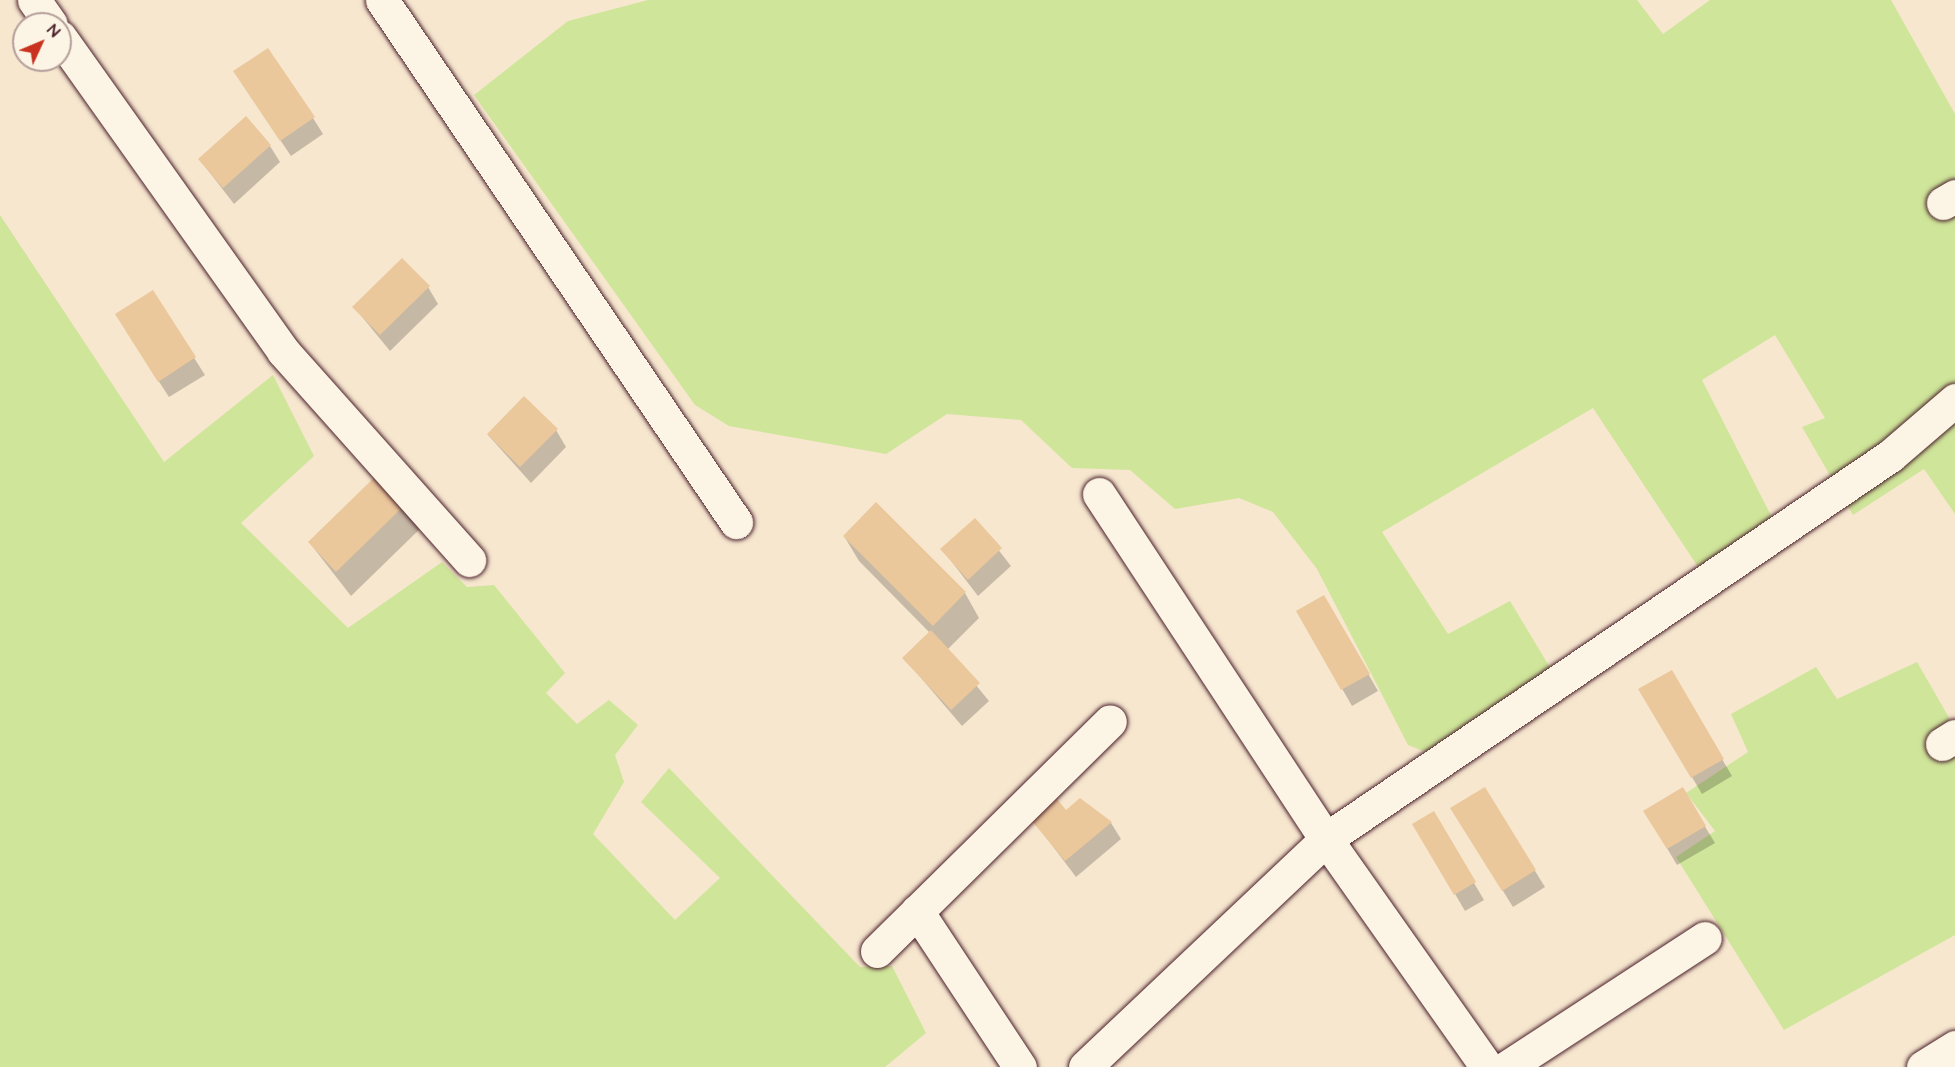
<!DOCTYPE html>
<html>
<head>
<meta charset="utf-8">
<style>
	body { margin:0 }
	#map { position:relative; width:1955px; height:1067px; overflow:hidden; background:#f7e7cf; font-family:"Architects Daughter",sans-serif }
	div>[style] { position:absolute }
	.green>* { inset:0; background:#cfe59a }
	.shadow>* { inset:0; background:#0003 }
	.building>* { inset:0; background:#ebc79c }
	.roads { filter:drop-shadow(0 0 2px #4a1f2b) drop-shadow(0 0 2px #4a1f2b) }
	.minor>* { height:33px; margin:-16.5px; padding:0 16.5px; transform-origin:16.5px; border-radius:16.5px; background:#fcf5e5 }
	span { translate:-50% -50%; white-space:nowrap; text-align:center; line-height:1.15; -webkit-text-stroke:6px #fcf5e5; paint-order:stroke }
	.north { position:absolute; left:12px; top:12px; width:60px; height:60px; box-sizing:border-box; background:#fcf5e5; border:2px solid #b59f9b; border-radius:50%; rotate:46deg; font-size:16px; font-weight:700; line-height:24px; text-align:center; color:#4a1f2b }
	.north::after { content:''; display:block; margin:auto; width:21px; height:27px; background:#c8321e; clip-path:polygon(50% 0,100% 100%,50% 72%,0 100%) }
</style>
</head>
<body>
<div id="map">
	<div class="green">
		<div style="clip-path:polygon(648px 0,1637px 0,1663px 34px,1710px 0,1891px 0,1955px 114px,1955px 514px,1924px 469px,1853px 515px,1802px 427px,1825px 418px,1775px 335px,1702px 380px,1785px 543px,1710px 585px,1593px 408px,1382px 532px,1448px 634px,1510px 601px,1564px 691px,1452px 762px,1408px 745px,1317px 569px,1273px 512px,1239px 498px,1175px 509px,1130px 470px,1072px 468px,1021px 420px,947px 414px,886px 454px,729px 426px,695px 405px,474px 95px,568px 21px)"></div>
		<div style="clip-path:polygon(0 215px,164px 462px,273px 375px,314px 456px,241px 523px,348px 628px,442px 562px,467px 587px,494px 585px,565px 673px,546px 693px,577px 724px,609px 700px,638px 725px,615px 755px,624px 782px,593px 834px,675px 920px,720px 878px,641px 802px,669px 768px,860px 967px,892px 966px,926px 1033px,885px 1067px,0 1067px)"></div>
		<div style="clip-path:polygon(1917px 662px,1955px 728px,1955px 935px,1784px 1030px,1676px 857px,1715px 831px,1686px 793px,1748px 752px,1731px 714px,1816px 667px,1837px 699px)"></div>
	</div>
	<div class="shadow">
		<div style="clip-path:polygon(245px 88px,313px 118px,323px 134px,291px 156px)"></div>
		<div style="clip-path:polygon(270px 146px,280px 162px,234px 204px,200px 160px)"></div>
		<div style="clip-path:polygon(428px 287px,438px 304px,390px 351px,354px 307px)"></div>
		<div style="clip-path:polygon(152px 292px,205px 375px,169px 397px,126px 331px)"></div>
		<div style="clip-path:polygon(556px 430px,566px 447px,531px 483px,488px 435px)"></div>
		<div style="clip-path:polygon(382px 472px,424px 525px,351px 596px,309px 542px)"></div>
		<div style="clip-path:polygon(975px 520px,1011px 566px,978px 596px,942px 549px)"></div>
		<div style="clip-path:polygon(844px 536px,965px 593px,979px 618px,947px 650px,989px 701px,962px 726px,904px 658px,930px 633px,859px 561px)"></div>
		<div style="clip-path:polygon(1324px 597px,1378px 691px,1352px 706px,1298px 612px)"></div>
		<div style="clip-path:polygon(1671px 672px,1732px 776px,1702px 794px,1640px 690px)"></div>
		<div style="clip-path:polygon(1484px 789px,1545px 887px,1513px 907px,1462px 825px)"></div>
		<div style="clip-path:polygon(1682px 789px,1715px 843px,1677px 865px,1655px 828px)"></div>
		<div style="clip-path:polygon(1066px 812px,1111px 823px,1121px 839px,1076px 877px,1033px 820px)"></div>
		<div style="clip-path:polygon(1433px 813px,1484px 900px,1465px 911px,1414px 824px)"></div>
	</div>
	<div class="building">
		<div style="clip-path:polygon(268px 48px,315px 117px,280px 141px,233px 71px)"></div>
		<div style="clip-path:polygon(246px 116px,271px 145px,223px 188px,198px 159px)"></div>
		<div style="clip-path:polygon(402px 258px,430px 286px,380px 335px,352px 307px)"></div>
		<div style="clip-path:polygon(153px 290px,196px 357px,158px 382px,115px 314px)"></div>
		<div style="clip-path:polygon(524px 396px,558px 429px,520px 467px,487px 434px)"></div>
		<div style="clip-path:polygon(382px 470px,411px 499px,336px 572px,308px 542px)"></div>
		<div style="clip-path:polygon(876px 502px,966px 592px,933px 626px,843px 536px)"></div>
		<div style="clip-path:polygon(975px 518px,1002px 548px,968px 580px,940px 549px)"></div>
		<div style="clip-path:polygon(1324px 595px,1370px 674px,1341px 690px,1296px 611px)"></div>
		<div style="clip-path:polygon(931px 630px,980px 683px,951px 710px,902px 658px)"></div>
		<div style="clip-path:polygon(1672px 670px,1724px 759px,1691px 778px,1638px 689px)"></div>
		<div style="clip-path:polygon(1485px 787px,1536px 870px,1502px 891px,1450px 808px)"></div>
		<div style="clip-path:polygon(1683px 787px,1706px 826px,1667px 849px,1643px 811px)"></div>
		<div style="clip-path:polygon(1080px 798px,1112px 822px,1065px 861px,1031px 820px,1057px 799px,1066px 810px)"></div>
		<div style="clip-path:polygon(1434px 811px,1476px 882px,1454px 895px,1412px 824px)"></div>
	</div>
	<div class="roads">
		<div class="minor">
			<div style="left:34px;top:0;width:29px;rotate:55deg"></div>
			<div style="left:382px;top:0;width:631px;rotate:55.86deg"></div>
			<div style="left:60px;top:37px;width:385px;rotate:54.6deg"></div>
			<div style="left:283px;top:351px;width:280px;rotate:48.3deg"></div>
			<div style="left:1943px;top:203px;width:14px;rotate:-30deg"></div>
			<div style="left:1099px;top:494px;width:413px;rotate:56.7deg"></div>
			<div style="left:1326px;top:839px;width:279px;rotate:54.8deg"></div>
			<div style="left:1942px;top:744px;width:15px;rotate:-32deg"></div>
			<div style="left:917px;top:911px;width:187px;rotate:56.6deg"></div>
			<div style="left:877px;top:951px;width:327px;rotate:-44.6deg"></div>
			<div style="left:1085px;top:1067px;width:332px;rotate:-43.4deg"></div>
			<div style="left:1326px;top:839px;width:682px;rotate:-34.18deg"></div>
			<div style="left:1890px;top:456px;width:86px;rotate:-40.7deg"></div>
			<div style="left:1507px;top:1067px;width:236px;rotate:-33.1deg"></div>
			<div style="left:1923px;top:1067px;width:38px;rotate:-32deg"></div>
		</div>
	</div>
	<div class="north">N</div>
</div>
</body>
</html>
